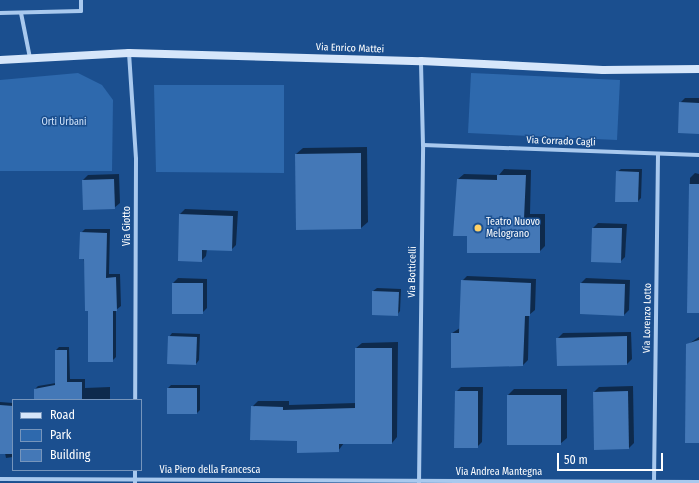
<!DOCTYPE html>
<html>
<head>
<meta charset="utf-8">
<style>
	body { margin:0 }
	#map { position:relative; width:699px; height:483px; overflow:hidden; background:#1b4f8f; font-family:"Fira Sans Condensed",sans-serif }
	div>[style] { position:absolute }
	.green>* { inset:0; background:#2e69ad }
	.shadow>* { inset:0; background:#0007 }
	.building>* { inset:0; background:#4478b7 }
	.street>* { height:4px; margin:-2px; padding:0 2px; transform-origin:2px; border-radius:2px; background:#a9c9ee }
	.secondary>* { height:8px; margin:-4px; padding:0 4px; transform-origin:4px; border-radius:4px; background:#d6e6fa }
	.dots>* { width:11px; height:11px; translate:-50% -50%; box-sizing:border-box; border:2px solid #1b4f8f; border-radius:50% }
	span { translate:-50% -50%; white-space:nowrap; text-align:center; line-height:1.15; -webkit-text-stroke:3px #1b4f8f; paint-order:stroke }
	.street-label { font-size:10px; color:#fff }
	.park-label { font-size:10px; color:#cfe3fa }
	.poi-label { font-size:10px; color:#fff }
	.left { translate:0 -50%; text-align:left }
	.legend { position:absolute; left:12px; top:399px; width:130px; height:72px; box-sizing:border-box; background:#1b4f8f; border:1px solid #7695bc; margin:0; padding:5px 7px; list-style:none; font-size:12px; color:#fff }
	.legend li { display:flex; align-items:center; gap:8px; height:20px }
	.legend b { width:20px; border:1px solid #7695bc }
	.scale { position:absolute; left:557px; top:453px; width:106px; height:18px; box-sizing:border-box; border:2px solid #fff; border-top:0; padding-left:5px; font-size:12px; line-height:14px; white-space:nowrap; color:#fff; -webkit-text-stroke:3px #1b4f8f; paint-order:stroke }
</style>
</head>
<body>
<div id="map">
	<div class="green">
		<div style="clip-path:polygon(78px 73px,102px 85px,113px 100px,112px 171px,0 171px,0 80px)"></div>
		<div style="clip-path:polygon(471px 73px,620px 80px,617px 140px,468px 133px)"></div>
		<div style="clip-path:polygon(154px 85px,284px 85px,284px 173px,156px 172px)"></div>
	</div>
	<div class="shadow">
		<div style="clip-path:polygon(685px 98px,699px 98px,699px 132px,680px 103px)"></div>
		<div style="clip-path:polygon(367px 147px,368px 222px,361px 228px,297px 229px,296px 154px,303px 148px)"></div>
		<div style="clip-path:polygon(504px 169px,531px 170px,530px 214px,545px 214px,545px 246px,539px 252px,468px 236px,458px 179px,464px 174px,499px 175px)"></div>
		<div style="clip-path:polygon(621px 169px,642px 169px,641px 198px,638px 201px,617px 172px)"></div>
		<div style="clip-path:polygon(695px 173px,699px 174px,699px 312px,688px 312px,690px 178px)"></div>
		<div style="clip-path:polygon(119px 174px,120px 203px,114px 208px,83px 180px,88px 175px)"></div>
		<div style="clip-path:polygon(185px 209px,238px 211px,236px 245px,231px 250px,207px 249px,206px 256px,201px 261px,180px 214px)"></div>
		<div style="clip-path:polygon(598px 223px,627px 224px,625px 257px,620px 262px,593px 228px)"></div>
		<div style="clip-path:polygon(85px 229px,110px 229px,109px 274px,120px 274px,121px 306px,116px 310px,116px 357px,112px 361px,89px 310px,81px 233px)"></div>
		<div style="clip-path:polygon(467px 276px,536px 279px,535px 310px,529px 315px,528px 360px,523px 365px,452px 333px,460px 328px,462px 281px)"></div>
		<div style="clip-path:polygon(178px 278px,207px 279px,207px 308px,202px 313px,173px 283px)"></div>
		<div style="clip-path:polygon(586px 278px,630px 280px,629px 310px,624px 315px,581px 283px)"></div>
		<div style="clip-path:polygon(377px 288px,401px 289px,400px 311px,397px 315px,373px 291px)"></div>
		<div style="clip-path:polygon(631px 332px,632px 359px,627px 364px,558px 338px,563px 333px)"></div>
		<div style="clip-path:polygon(172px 333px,200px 334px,199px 360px,196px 364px,169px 337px)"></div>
		<div style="clip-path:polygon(699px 337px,699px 377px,687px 345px)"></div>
		<div style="clip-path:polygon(398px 342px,397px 437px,392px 443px,344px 443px,338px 451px,298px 440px,252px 407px,258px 401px,289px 401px,289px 405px,356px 403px,356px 348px,362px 343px)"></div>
		<div style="clip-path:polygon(59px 347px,69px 347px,70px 379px,85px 379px,85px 388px,110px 387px,110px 400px,34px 400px,35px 389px,38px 386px,56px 383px,56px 350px)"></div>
		<div style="clip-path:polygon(171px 385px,200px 385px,200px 410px,197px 413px,168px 388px)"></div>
		<div style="clip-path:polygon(633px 386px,634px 443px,629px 448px,594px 392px,599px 387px)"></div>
		<div style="clip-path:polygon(461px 387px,483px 387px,482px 442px,477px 447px,456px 392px)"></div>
		<div style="clip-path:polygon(514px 389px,567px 389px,567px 438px,560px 444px,508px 395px)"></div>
		<div style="clip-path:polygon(0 402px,13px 403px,13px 457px,6px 458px,5px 453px,0 453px)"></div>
	</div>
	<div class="building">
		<div style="clip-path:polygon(679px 102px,699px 103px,699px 134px,678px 133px)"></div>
		<div style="clip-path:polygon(361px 153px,361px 229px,296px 230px,295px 154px)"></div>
		<div style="clip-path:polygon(616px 171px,639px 172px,638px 202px,615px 202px)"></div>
		<div style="clip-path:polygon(497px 175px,526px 175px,524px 219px,540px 219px,540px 253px,467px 253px,467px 236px,453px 236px,457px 179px,497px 180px)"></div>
		<div style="clip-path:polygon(114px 179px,115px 209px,83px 210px,82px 180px)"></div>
		<div style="clip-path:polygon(689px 184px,699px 184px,699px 313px,687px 313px)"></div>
		<div style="clip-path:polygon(179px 214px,233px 216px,232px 251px,202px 250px,202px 262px,178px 261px)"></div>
		<div style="clip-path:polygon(592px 228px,622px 228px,621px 263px,591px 262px)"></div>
		<div style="clip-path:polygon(80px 232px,107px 233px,106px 278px,116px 277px,117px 311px,113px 311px,113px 362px,88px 362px,88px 311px,85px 311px,84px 259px,79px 259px)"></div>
		<div style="clip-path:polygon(461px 280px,531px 283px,530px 316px,525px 316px,523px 366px,451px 368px,451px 333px,459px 333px)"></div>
		<div style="clip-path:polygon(172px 283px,203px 283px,203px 314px,172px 314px)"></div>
		<div style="clip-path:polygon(580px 283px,625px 284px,624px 316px,580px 314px)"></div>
		<div style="clip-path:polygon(372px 291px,399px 292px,398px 316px,372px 315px)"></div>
		<div style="clip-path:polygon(168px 336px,197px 337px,196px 365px,167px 364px)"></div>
		<div style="clip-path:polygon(627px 336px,627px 365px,557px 366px,556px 338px)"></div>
		<div style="clip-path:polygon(699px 340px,699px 443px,685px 443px,686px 344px)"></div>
		<div style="clip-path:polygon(355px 348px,392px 348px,392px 444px,339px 444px,339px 452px,297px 453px,297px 441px,250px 440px,251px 406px,283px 407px,283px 410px,355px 408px)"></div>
		<div style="clip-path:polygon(55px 350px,67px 350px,67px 382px,82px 382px,82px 400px,34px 400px,34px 389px,55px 385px)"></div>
		<div style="clip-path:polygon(167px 388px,197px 388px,197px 414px,167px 414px)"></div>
		<div style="clip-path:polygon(455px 391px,478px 391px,478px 448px,454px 448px)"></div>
		<div style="clip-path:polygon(628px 391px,629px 449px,594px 450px,593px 392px)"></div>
		<div style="clip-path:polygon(507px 395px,561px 395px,561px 445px,507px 445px)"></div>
		<div style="clip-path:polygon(0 405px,13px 406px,13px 454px,0 454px)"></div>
	</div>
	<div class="street">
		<div style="left:0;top:13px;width:81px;rotate:-1.4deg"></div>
		<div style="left:81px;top:11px;width:11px;rotate:-90deg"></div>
		<div style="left:21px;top:13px;width:46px;rotate:78.7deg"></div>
		<div style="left:129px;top:53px;width:106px;rotate:86.2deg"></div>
		<div style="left:136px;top:159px;width:241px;rotate:90.2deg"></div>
		<div style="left:423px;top:145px;width:276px;rotate:2.1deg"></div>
		<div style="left:0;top:479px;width:699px;rotate:0.25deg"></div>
		<div style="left:654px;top:482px;width:328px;rotate:-89.3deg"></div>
		<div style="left:135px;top:483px;width:13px;rotate:-90deg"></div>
		<div style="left:419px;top:483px;width:338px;rotate:-89.3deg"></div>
		<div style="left:423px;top:145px;width:84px;rotate:-91.4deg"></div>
	</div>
	<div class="secondary">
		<div style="left:0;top:60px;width:129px;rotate:-3.1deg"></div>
		<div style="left:129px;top:53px;width:292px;rotate:1.6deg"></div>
		<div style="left:421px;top:61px;width:182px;rotate:2.8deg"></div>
		<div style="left:603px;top:70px;width:96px;rotate:-0.6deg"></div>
	</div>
	<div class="dots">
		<div style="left:478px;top:228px;background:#ffd166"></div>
	</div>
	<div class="street-label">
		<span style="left:350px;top:49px;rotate:2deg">Via Enrico Mattei</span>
		<span style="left:561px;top:142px;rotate:2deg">Via Corrado Cagli</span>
		<span style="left:128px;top:226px;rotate:-90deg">Via Giotto</span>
		<span style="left:413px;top:272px;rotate:-89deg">Via Botticelli</span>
		<span style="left:648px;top:318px;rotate:-89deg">Via Lorenzo Lotto</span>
		<span style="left:210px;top:471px">Via Piero della Francesca</span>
		<span style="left:499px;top:473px">Via Andrea Mantegna</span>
	</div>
	<div class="park-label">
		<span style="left:64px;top:123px">Orti Urbani</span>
	</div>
	<div class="poi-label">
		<span class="left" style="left:486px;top:228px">Teatro Nuovo<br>Melograno</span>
	</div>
	<ul class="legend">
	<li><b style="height:5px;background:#d6e6fa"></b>Road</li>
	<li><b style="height:11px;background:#2e69ad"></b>Park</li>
	<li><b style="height:11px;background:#4478b7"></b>Building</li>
	</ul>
	<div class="scale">50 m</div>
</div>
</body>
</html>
